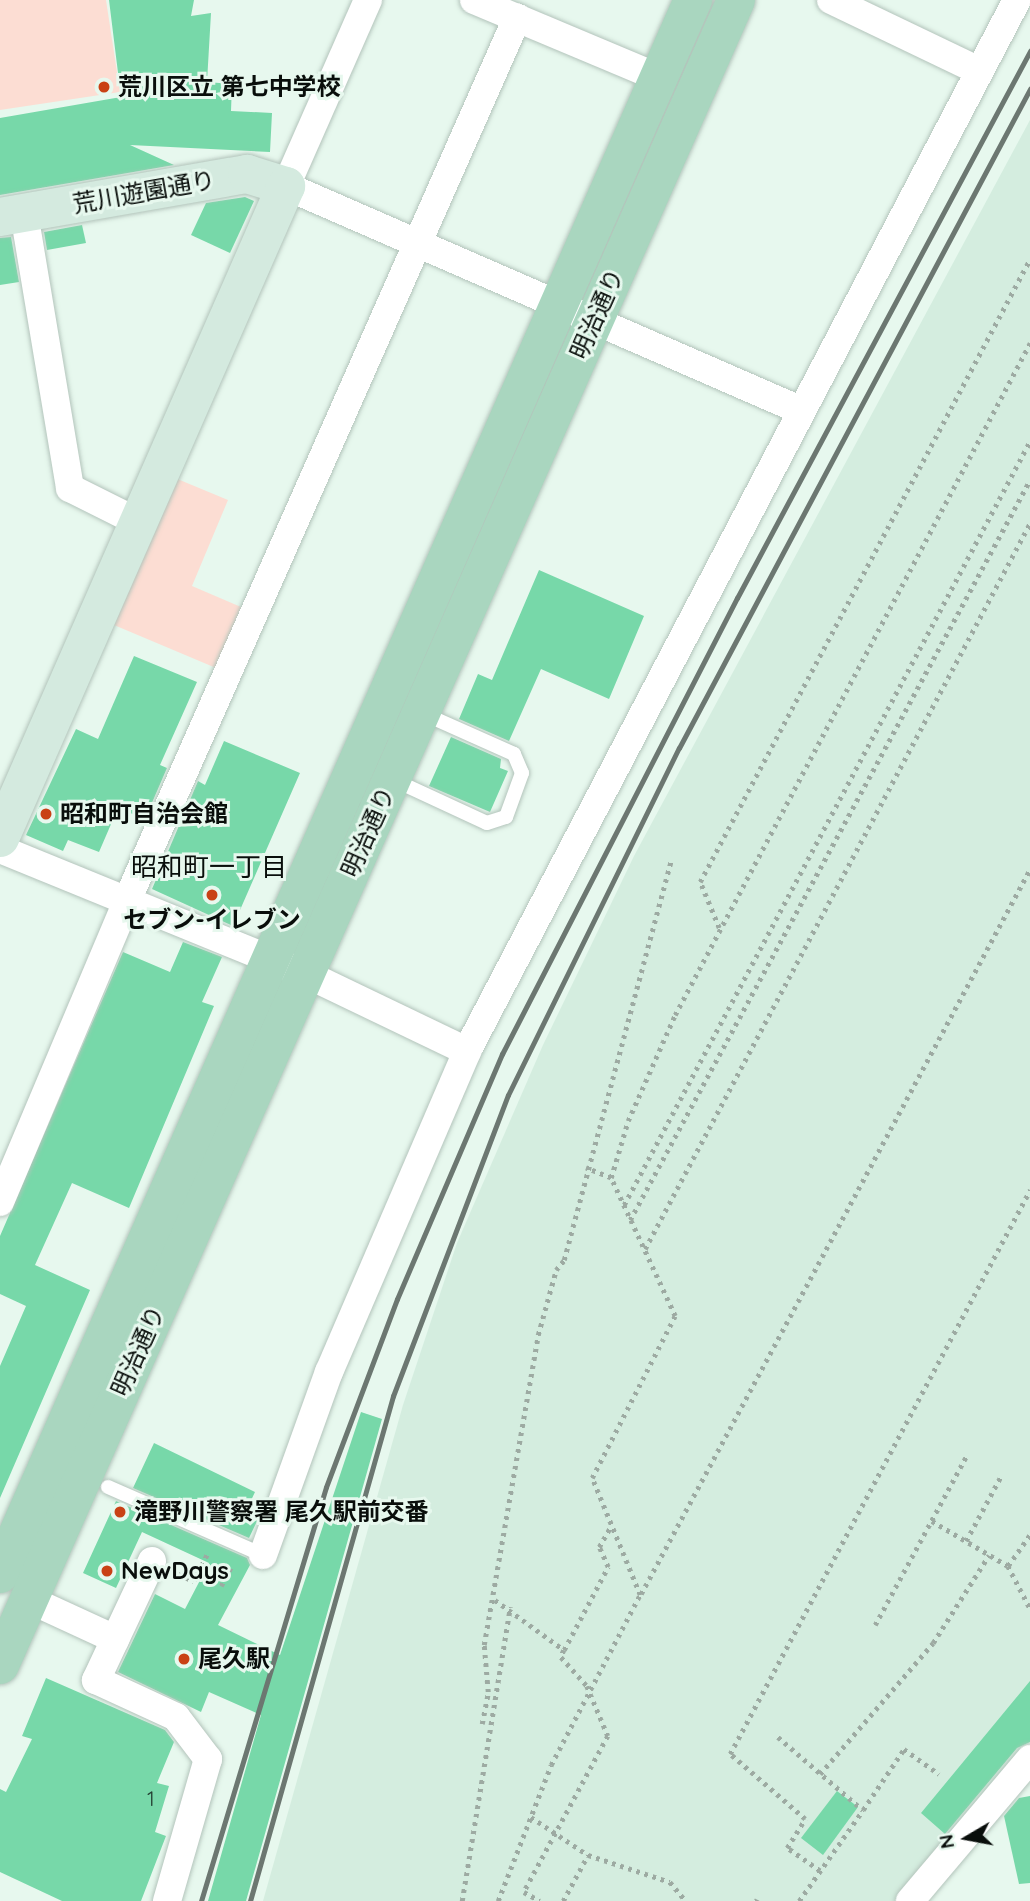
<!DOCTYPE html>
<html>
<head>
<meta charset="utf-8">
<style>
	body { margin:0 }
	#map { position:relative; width:1030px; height:1901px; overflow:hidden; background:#e7f8ee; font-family:Quicksand,"Noto Sans JP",sans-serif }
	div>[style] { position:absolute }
	.built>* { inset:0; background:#d4eddf }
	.green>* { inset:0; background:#fcddd3 }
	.building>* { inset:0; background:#77d8a9 }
	.path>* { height:4.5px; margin-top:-2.25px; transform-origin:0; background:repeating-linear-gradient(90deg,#9daaa2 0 3.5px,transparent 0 8.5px) }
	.roads { filter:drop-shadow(0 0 2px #b3c4bb) drop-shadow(0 0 2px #b3c4bb) }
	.lane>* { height:14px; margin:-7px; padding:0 7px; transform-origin:7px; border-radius:7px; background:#fff }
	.street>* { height:28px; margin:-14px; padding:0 14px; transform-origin:14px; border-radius:14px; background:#fff }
	.secondary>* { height:38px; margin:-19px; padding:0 19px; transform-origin:19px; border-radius:19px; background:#d4eadf }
	.primary>* { height:38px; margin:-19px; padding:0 19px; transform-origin:19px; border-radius:19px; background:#a9d6bf }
	.rail>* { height:5px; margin:-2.5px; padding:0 2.5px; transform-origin:2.5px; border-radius:2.5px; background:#6c7771 }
	.dots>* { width:19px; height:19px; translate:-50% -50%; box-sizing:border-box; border:4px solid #e7f8ee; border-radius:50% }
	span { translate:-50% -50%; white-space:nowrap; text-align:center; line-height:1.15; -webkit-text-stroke:6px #e7f8ee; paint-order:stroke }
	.number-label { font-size:21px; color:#244032 }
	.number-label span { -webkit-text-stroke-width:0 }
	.poi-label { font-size:24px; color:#090e0b; font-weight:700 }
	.left { translate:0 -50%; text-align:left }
	.street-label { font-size:24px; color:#090e0b }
	.neighbourhood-label { font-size:26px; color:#090e0b }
	.north { position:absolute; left:932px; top:1803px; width:70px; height:70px; -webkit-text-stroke:5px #e7f8ee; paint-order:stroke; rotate:260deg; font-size:19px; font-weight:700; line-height:28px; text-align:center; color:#090e0b }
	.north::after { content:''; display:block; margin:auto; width:24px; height:32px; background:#090e0b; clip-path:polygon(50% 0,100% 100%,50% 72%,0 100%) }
</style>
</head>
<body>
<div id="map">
	<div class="built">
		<div style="clip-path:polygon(1030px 120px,1030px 1742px,897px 1901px,263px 1901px,403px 1405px,457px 1243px,543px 1045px,634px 856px)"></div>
	</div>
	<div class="green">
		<div style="clip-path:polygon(0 0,106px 0,120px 92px,0 110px)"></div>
		<div style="clip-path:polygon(175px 478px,228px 500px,192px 586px,241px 607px,216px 668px,114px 625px)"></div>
	</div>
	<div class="building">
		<div style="clip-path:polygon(109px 0,194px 0,191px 16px,211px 13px,207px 82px,232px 84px,231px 111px,272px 113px,270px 152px,130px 145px,174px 165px,0 195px,0 118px,121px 97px)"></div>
		<div style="clip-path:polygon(245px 197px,254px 201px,230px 253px,191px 235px,206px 203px)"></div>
		<div style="clip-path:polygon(82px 225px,86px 243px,47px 250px,44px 232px)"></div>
		<div style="clip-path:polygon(11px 237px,19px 282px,0 285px,0 238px)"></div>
		<div style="clip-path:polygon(539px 570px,644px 616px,609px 699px,541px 669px,509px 741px,459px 719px,478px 674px,492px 680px)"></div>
		<div style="clip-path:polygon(134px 656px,197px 682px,160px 765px,167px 768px,145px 819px,118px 808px,99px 852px,68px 840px,63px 851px,26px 835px,76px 729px,98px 739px)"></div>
		<div style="clip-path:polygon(451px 737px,501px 759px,500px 768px,508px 771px,490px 812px,429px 786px)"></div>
		<div style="clip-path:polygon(224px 741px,300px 773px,233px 926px,152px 889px,198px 781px,205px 785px)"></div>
		<div style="clip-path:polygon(183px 942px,222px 957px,202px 1002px,214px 1006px,129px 1208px,72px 1183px,35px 1265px,90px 1290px,0 1498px,0 1366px,26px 1306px,0 1294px,0 1236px,123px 952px,170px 972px)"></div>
		<div style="clip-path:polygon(361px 1412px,382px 1419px,246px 1901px,208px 1901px,261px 1715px,209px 1692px,201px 1712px,118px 1672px,155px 1594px,185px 1609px,209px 1563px,142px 1532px,116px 1588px,83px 1573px,116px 1501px,247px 1558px,250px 1565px,218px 1625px,280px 1655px)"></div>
		<div style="clip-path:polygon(154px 1443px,255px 1492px,246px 1511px,259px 1517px,249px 1538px,133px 1488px)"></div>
		<div style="clip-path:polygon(46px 1678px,165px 1730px,174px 1742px,157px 1783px,169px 1786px,155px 1832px,166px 1836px,141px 1901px,62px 1901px,0 1872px,0 1789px,6px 1792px,32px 1739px,22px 1736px)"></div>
		<div style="clip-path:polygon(1030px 1681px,1030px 1742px,1017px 1748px,945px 1834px,921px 1813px)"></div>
		<div style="clip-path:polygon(837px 1791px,858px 1807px,823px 1855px,801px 1838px)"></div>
		<div style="clip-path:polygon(1030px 1796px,1030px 1883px,1019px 1884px,1004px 1816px,1019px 1798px)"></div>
	</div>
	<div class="path">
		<div style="left:719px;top:928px;width:50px;rotate:-112.4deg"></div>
		<div style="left:700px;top:882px;width:705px;rotate:-62.09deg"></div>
		<div style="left:611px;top:1178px;width:59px;rotate:-73.4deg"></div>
		<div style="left:628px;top:1121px;width:116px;rotate:-66.1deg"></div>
		<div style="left:675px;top:1015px;width:760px;rotate:-62.15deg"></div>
		<div style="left:624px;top:1205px;width:865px;rotate:-62.01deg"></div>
		<div style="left:630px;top:1220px;width:841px;rotate:-61.61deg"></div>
		<div style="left:645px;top:1249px;width:822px;rotate:-62.06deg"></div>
		<div style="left:932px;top:1521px;width:88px;rotate:30.6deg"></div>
		<div style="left:1008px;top:1566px;width:47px;rotate:62.4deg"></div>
		<div style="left:966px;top:1541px;width:74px;rotate:-61.7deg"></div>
		<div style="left:1008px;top:1566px;width:39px;rotate:-55deg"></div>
		<div style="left:178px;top:1574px;width:17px;rotate:24deg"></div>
		<div style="left:194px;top:1581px;width:30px;rotate:-64deg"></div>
		<div style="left:221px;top:1586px;width:24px;rotate:-62deg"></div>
		<div style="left:641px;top:1594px;width:823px;rotate:-61.78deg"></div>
		<div style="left:495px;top:1600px;width:85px;rotate:35.9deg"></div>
		<div style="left:564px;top:1650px;width:8px;rotate:113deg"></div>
		<div style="left:561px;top:1657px;width:39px;rotate:48deg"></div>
		<div style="left:587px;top:1686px;width:54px;rotate:67.2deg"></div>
		<div style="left:608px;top:1736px;width:177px;rotate:118.3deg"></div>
		<div style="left:524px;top:1892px;width:18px;rotate:29deg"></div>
		<div style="left:875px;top:1625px;width:191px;rotate:-61.6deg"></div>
		<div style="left:564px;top:1650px;width:94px;rotate:-62.1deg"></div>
		<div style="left:608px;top:1567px;width:22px;rotate:-114deg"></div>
		<div style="left:599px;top:1547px;width:24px;rotate:-60deg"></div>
		<div style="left:482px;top:1724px;width:33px;rotate:-79deg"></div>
		<div style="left:488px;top:1692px;width:47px;rotate:-94.9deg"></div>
		<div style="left:484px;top:1645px;width:315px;rotate:-80.1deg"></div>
		<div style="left:538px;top:1335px;width:67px;rotate:-74.5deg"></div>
		<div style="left:556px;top:1270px;width:13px;rotate:-51deg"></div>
		<div style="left:564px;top:1260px;width:412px;rotate:-75deg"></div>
		<div style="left:778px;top:1737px;width:112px;rotate:40.7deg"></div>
		<div style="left:863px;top:1810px;width:73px;rotate:-56.1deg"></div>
		<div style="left:904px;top:1749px;width:43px;rotate:35.5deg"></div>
		<div style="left:820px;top:1774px;width:173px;rotate:-49.2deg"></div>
		<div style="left:933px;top:1643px;width:104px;rotate:-57.5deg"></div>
		<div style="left:531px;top:1817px;width:69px;rotate:33.7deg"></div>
		<div style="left:588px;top:1855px;width:86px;rotate:18.2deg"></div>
		<div style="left:670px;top:1882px;width:25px;rotate:50deg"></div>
		<div style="left:820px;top:1871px;width:40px;rotate:-145.1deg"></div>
		<div style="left:787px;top:1848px;width:34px;rotate:-58deg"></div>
		<div style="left:805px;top:1819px;width:99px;rotate:-139.1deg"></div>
		<div style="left:730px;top:1754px;width:639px;rotate:-61.99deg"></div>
		<div style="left:462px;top:1901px;width:298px;rotate:-80.7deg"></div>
		<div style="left:498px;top:1901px;width:146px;rotate:-68.7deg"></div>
		<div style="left:551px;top:1765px;width:192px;rotate:-62.4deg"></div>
		<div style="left:640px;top:1595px;width:126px;rotate:-112.3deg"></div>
		<div style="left:592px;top:1478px;width:182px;rotate:-62.9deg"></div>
		<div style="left:675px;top:1316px;width:152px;rotate:-114.9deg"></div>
		<div style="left:611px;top:1178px;width:27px;rotate:-158deg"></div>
		<div style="left:563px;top:1901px;width:52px;rotate:-61.5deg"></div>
		<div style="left:756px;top:1901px;width:2px;rotate:-63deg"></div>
		<div style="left:799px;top:1901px;width:111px;rotate:-54.9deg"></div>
	</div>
	<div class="roads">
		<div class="lane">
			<div style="left:394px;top:780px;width:102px;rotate:24.8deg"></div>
			<div style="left:487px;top:823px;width:20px;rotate:-18deg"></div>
			<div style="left:506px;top:817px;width:47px;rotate:-70deg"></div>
			<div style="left:522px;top:773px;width:21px;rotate:-113deg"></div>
			<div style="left:514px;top:754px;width:101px;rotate:-156deg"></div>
			<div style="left:108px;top:1487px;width:169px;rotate:23.7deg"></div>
		</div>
		<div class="street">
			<div style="left:368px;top:0;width:203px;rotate:113.8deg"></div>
			<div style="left:286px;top:186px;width:561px;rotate:23.55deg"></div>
			<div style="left:474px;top:0;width:202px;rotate:22.8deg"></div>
			<div style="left:831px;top:0;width:164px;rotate:25.6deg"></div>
			<div style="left:24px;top:213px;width:279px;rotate:80.5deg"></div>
			<div style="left:70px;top:488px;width:76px;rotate:26.6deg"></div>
			<div style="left:0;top:849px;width:328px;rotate:22.2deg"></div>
			<div style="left:304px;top:973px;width:181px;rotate:25.6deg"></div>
			<div style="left:0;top:1202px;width:324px;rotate:-67.1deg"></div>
			<div style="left:126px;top:903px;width:968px;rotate:-66.16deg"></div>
			<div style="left:263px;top:1555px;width:195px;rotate:-70.2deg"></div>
			<div style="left:329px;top:1372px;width:349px;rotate:-66.7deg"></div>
			<div style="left:467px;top:1051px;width:1186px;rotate:-62.38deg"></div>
			<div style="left:152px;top:1561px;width:132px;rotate:115.2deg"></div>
			<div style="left:96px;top:1680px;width:88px;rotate:24.8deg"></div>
			<div style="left:176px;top:1717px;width:53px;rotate:52.7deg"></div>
			<div style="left:208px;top:1759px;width:148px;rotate:106.1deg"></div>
			<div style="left:28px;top:1599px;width:96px;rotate:24.7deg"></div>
			<div style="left:910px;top:1901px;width:186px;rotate:-49.8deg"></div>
		</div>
		<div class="secondary">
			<div style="left:0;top:217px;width:251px;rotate:-9.9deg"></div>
			<div style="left:247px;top:174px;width:41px;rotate:17.1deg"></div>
			<div style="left:286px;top:186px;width:712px;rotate:113.68deg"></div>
		</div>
		<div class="primary">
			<div style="left:0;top:1574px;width:1720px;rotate:-66.24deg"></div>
			<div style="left:0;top:1665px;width:1820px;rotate:-66.15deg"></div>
		</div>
	</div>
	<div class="rail">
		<div style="left:201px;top:1901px;width:432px;rotate:-73.2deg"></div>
		<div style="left:326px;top:1487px;width:201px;rotate:-69.3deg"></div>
		<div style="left:397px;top:1299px;width:267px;rotate:-66.8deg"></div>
		<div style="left:502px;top:1054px;width:513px;rotate:-62.74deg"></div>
		<div style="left:737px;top:598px;width:621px;rotate:-61.82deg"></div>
		<div style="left:250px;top:1901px;width:525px;rotate:-74.19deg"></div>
		<div style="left:393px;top:1396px;width:322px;rotate:-69.1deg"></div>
		<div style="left:508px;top:1095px;width:387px;rotate:-63.8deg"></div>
		<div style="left:679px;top:748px;width:747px;rotate:-61.96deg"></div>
	</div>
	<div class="dots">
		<div style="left:104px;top:87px;background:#c94115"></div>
		<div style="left:46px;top:814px;background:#c94115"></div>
		<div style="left:212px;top:895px;background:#c94115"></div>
		<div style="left:120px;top:1512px;background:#c94115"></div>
		<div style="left:107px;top:1571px;background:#c94115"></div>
		<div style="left:184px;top:1659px;background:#c94115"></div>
	</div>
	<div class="number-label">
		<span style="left:151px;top:1798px">1</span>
	</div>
	<div class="poi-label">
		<span class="left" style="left:118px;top:87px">荒川区立 第七中学校</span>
		<span class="left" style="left:60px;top:814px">昭和町自治会館</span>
		<span style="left:212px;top:920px">セブン-イレブン</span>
		<span class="left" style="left:134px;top:1512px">滝野川警察署 尾久駅前交番</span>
		<span class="left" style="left:121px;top:1571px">NewDays</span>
		<span class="left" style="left:198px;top:1659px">尾久駅</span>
	</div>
	<div class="street-label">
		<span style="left:144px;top:192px;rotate:-10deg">荒川遊園通り</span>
		<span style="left:597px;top:314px;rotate:-66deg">明治通り</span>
		<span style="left:368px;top:832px;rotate:-66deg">明治通り</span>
		<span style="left:138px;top:1351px;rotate:-66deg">明治通り</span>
	</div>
	<div class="neighbourhood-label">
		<span style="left:209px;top:867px">昭和町一丁目</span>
	</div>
	<div class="north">N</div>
</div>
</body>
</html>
